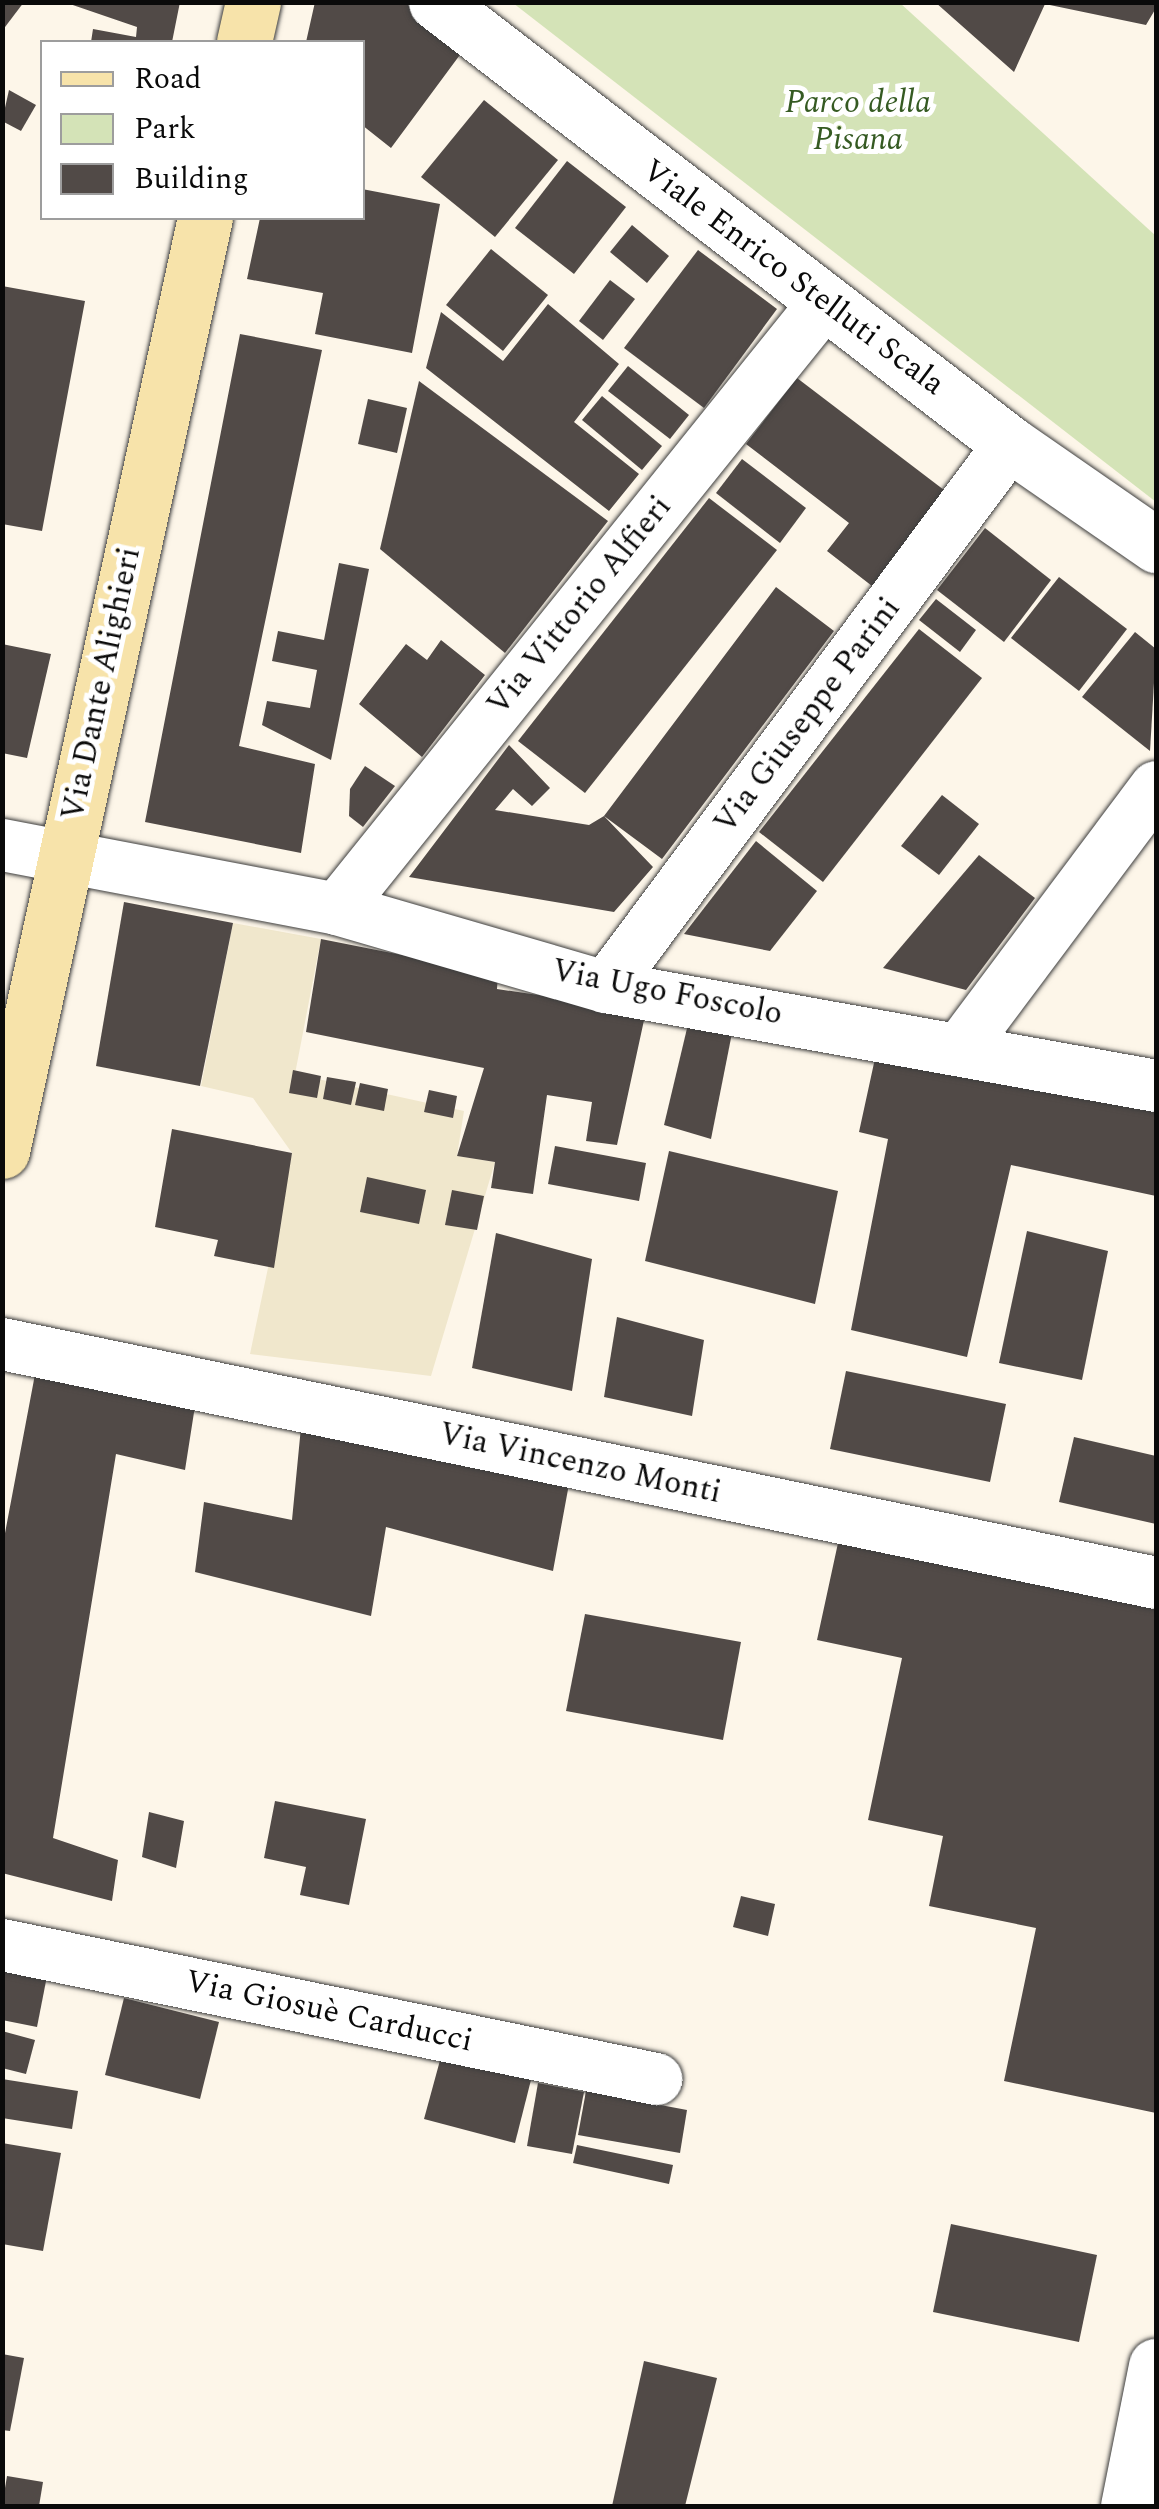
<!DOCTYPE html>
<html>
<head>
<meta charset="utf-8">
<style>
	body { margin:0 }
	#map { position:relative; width:1159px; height:2509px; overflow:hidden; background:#fdf6e9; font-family:Spectral,serif }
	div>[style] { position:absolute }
	.farmland>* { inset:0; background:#f0e7cc }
	.green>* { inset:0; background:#d4e3b7 }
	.building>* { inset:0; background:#514a47 }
	.roads { filter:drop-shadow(0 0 2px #3d3d3d) drop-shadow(0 0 2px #3d3d3d) }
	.minor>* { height:52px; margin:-26px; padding:0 26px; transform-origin:26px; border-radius:26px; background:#fff }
	.tertiary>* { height:55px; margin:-27.5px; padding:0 27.5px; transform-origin:27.5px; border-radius:27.5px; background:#fff }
	.secondary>* { height:55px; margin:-27.5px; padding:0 27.5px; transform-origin:27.5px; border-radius:27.5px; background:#f7e3aa }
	span { translate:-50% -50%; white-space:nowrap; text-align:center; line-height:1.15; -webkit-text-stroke:10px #fff; paint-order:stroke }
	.park-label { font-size:32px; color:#355a22; font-style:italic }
	.street-label { font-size:32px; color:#0a0a0a }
	.frame { position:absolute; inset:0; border:5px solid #0a0a0a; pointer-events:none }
	.legend { position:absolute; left:40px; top:40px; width:325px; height:180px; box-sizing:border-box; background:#fff; border:2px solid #9d9d9d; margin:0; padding:12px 18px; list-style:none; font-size:30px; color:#0a0a0a }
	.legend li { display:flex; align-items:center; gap:20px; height:50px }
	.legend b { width:50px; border:2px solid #9d9d9d }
</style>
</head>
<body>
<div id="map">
	<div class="farmland">
		<div style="clip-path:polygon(233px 923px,321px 939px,295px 1074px,464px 1111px,457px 1156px,495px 1162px,431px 1376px,250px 1354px,292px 1153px,253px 1098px,201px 1086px)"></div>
	</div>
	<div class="green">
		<div style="clip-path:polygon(513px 3px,900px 3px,1156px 236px,1156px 502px)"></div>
	</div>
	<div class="building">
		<div style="clip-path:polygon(2px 2px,24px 2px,2px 31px)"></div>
		<div style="clip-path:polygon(64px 2px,180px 2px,172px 42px,91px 42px,93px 29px,136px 37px,137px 27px)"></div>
		<div style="clip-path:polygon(315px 2px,404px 2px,465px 48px,391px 148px,362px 125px,362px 42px,306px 42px)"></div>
		<div style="clip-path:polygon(935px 2px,1156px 2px,1156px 8px,1146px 25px,1045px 4px,1014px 72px)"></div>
		<div style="clip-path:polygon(9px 90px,36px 105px,21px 131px,2px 121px)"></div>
		<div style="clip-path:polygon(484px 100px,558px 160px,495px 237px,421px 177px)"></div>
		<div style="clip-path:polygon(567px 161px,626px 207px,574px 274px,515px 228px)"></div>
		<div style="clip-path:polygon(362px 189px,440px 204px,412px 353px,315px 334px,323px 293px,247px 279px,260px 218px,362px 218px)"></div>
		<div style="clip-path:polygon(632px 225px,669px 256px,647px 283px,610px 252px)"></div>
		<div style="clip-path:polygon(491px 249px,548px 295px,503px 351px,446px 305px)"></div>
		<div style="clip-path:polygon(698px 250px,777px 309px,704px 408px,624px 348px)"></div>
		<div style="clip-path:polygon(610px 280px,635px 299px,603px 340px,579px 321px)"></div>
		<div style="clip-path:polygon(2px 286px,85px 301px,42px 531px,2px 524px)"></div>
		<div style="clip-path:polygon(548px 304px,619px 364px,574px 422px,639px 474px,609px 511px,426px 368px,441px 312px,503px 361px)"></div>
		<div style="clip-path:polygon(240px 334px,322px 350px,239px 746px,315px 764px,301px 853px,145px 822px)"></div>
		<div style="clip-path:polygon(628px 366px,689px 415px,670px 439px,608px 391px)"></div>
		<div style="clip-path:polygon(797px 378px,944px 490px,872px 586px,827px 551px,849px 523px,746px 444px)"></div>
		<div style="clip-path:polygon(419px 381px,608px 521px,505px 653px,380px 549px)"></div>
		<div style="clip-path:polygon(602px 396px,662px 446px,642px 470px,582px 420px)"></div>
		<div style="clip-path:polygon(368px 399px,407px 408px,397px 453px,358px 444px)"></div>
		<div style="clip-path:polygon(742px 459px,806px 508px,780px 543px,716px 493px)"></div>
		<div style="clip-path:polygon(709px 498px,777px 550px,585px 793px,518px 741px)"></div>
		<div style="clip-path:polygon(985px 528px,1051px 580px,1004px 642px,937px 590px)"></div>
		<div style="clip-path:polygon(339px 563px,369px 569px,331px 760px,262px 725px,267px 701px,310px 708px,317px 670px,272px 661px,278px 631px,324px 640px)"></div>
		<div style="clip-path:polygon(1059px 577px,1127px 629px,1079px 691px,1011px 638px)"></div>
		<div style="clip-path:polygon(776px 587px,834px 631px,662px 859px,604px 816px,653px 867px,614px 912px,409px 877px,509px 745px,550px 788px,532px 806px,513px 789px,495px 810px,589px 825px,604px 816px)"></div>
		<div style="clip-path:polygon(936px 599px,976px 630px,960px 652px,919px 620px)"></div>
		<div style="clip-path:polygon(919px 629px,982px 678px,823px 882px,759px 832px)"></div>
		<div style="clip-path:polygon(1135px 632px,1156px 649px,1150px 751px,1082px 697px)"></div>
		<div style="clip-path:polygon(441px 640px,485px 675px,422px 757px,359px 704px,406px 644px,427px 660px)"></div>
		<div style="clip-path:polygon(2px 644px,51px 654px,27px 758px,2px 753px)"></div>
		<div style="clip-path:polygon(365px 766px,395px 786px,363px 827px,349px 816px,350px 789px)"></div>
		<div style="clip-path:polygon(942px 795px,979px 824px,939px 875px,901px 846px)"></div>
		<div style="clip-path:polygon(756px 841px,817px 891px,770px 951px,684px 934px)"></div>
		<div style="clip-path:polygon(979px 855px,1035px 898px,966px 990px,883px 968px)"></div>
		<div style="clip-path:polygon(124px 902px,233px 923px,200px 1086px,96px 1066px)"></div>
		<div style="clip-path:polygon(321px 939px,498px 974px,497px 989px,646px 1011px,617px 1145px,586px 1141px,592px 1102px,547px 1095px,533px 1194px,491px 1188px,495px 1162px,457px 1156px,484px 1068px,306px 1032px)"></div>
		<div style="clip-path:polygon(689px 1020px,733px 1028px,711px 1139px,664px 1125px)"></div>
		<div style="clip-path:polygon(879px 1040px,1156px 1099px,1156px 1196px,1011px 1165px,967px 1357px,851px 1330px,888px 1139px,859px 1132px)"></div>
		<div style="clip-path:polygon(293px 1070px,321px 1076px,317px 1098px,289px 1093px)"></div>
		<div style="clip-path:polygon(327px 1077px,356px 1082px,351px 1105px,323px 1099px)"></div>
		<div style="clip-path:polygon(360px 1083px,388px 1089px,384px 1111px,355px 1105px)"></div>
		<div style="clip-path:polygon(429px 1090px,457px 1096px,453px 1118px,424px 1112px)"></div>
		<div style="clip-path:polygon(172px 1129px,292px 1153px,274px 1268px,214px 1256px,218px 1240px,155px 1227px)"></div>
		<div style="clip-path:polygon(555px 1146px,646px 1163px,639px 1201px,548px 1184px)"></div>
		<div style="clip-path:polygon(669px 1151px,838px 1191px,815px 1304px,645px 1261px)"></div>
		<div style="clip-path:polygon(367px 1177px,426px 1190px,419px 1224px,360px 1212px)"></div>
		<div style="clip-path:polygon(452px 1190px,484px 1196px,477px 1230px,445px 1225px)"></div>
		<div style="clip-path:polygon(1027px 1231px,1108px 1251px,1082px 1380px,999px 1363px)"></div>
		<div style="clip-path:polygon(496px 1233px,592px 1259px,572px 1391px,472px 1368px)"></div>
		<div style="clip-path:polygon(617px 1317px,704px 1340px,692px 1416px,604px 1397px)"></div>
		<div style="clip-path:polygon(36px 1369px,195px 1406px,185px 1470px,116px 1454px,53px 1838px,118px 1860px,112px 1901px,2px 1873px,2px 1549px)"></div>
		<div style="clip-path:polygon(846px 1371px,1006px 1404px,990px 1482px,830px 1449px)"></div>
		<div style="clip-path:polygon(301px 1427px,569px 1484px,553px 1571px,386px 1527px,371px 1616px,195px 1572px,204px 1502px,292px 1520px)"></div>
		<div style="clip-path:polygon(1074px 1437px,1156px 1456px,1156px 1524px,1059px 1502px)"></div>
		<div style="clip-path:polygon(838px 1543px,1156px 1609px,1156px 2113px,1004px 2081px,1036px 1928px,929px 1906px,943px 1836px,868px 1820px,902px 1658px,817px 1640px)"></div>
		<div style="clip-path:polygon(585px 1614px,741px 1642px,723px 1740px,566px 1711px)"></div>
		<div style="clip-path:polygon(275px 1801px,366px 1819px,349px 1905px,300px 1895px,306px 1867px,264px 1858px)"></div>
		<div style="clip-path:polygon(149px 1812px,184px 1821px,176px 1868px,142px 1857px)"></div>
		<div style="clip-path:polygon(741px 1896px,775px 1904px,768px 1936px,733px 1927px)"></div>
		<div style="clip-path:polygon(2px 1967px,47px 1976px,37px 2027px,2px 2020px)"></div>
		<div style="clip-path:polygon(124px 1998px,219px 2022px,200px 2099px,105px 2075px)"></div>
		<div style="clip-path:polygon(2px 2031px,35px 2040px,26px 2074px,2px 2068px)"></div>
		<div style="clip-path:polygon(442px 2053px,532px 2076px,515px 2143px,424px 2119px)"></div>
		<div style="clip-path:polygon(2px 2079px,78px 2091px,72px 2129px,2px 2118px)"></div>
		<div style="clip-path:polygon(538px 2083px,584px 2092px,572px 2154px,527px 2146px)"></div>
		<div style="clip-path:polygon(586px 2091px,687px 2110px,680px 2153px,578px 2135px)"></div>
		<div style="clip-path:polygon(2px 2143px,61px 2153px,43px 2251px,2px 2244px)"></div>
		<div style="clip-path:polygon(577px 2145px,673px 2165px,669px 2184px,573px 2163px)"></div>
		<div style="clip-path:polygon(951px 2224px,1097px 2255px,1079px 2342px,933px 2312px)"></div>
		<div style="clip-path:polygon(2px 2354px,24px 2358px,10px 2431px,2px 2430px)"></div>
		<div style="clip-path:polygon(644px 2361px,717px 2378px,685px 2506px,612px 2506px)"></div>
		<div style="clip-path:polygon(7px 2476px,43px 2482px,39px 2506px,2px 2506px)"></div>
	</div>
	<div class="roads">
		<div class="minor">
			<div style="left:2px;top:845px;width:341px;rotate:10.8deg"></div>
			<div style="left:337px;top:909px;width:280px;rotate:16.2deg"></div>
			<div style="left:606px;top:987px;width:559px;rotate:10.2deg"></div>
			<div style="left:337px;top:909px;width:777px;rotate:-51.21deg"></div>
			<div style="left:606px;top:987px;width:677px;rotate:-53.35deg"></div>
			<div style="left:963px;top:1045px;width:322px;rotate:-53.2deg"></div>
			<div style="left:2px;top:1344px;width:1178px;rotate:11.7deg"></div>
			<div style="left:2px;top:1945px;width:668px;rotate:11.58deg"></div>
		</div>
		<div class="tertiary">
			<div style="left:436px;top:2px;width:724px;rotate:37.6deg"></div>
			<div style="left:1010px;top:444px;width:178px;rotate:34.7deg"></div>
			<div style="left:1128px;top:2506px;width:143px;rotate:-78.7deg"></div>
		</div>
		<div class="secondary">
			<div style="left:244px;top:42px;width:41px;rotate:-77.3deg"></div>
			<div style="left:2px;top:1151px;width:955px;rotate:-77.73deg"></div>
		</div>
	</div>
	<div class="park-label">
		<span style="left:858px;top:122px">Parco della<br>Pisana</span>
	</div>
	<div class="street-label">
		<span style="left:793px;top:278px;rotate:37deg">Viale Enrico Stelluti Scala</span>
		<span style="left:580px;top:606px;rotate:-51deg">Via Vittorio Alfieri</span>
		<span style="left:102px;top:684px;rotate:-78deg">Via Dante Alighieri</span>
		<span style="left:808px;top:716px;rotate:-53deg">Via Giuseppe Parini</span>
		<span style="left:667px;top:993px;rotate:11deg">Via Ugo Foscolo</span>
		<span style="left:580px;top:1464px;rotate:12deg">Via Vincenzo Monti</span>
		<span style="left:329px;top:2012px;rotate:12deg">Via Giosuè Carducci</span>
	</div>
	<div class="frame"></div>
	<ul class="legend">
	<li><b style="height:12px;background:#f7e3aa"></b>Road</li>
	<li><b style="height:28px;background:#d4e3b7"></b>Park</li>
	<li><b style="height:28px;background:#514a47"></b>Building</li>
	</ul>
</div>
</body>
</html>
